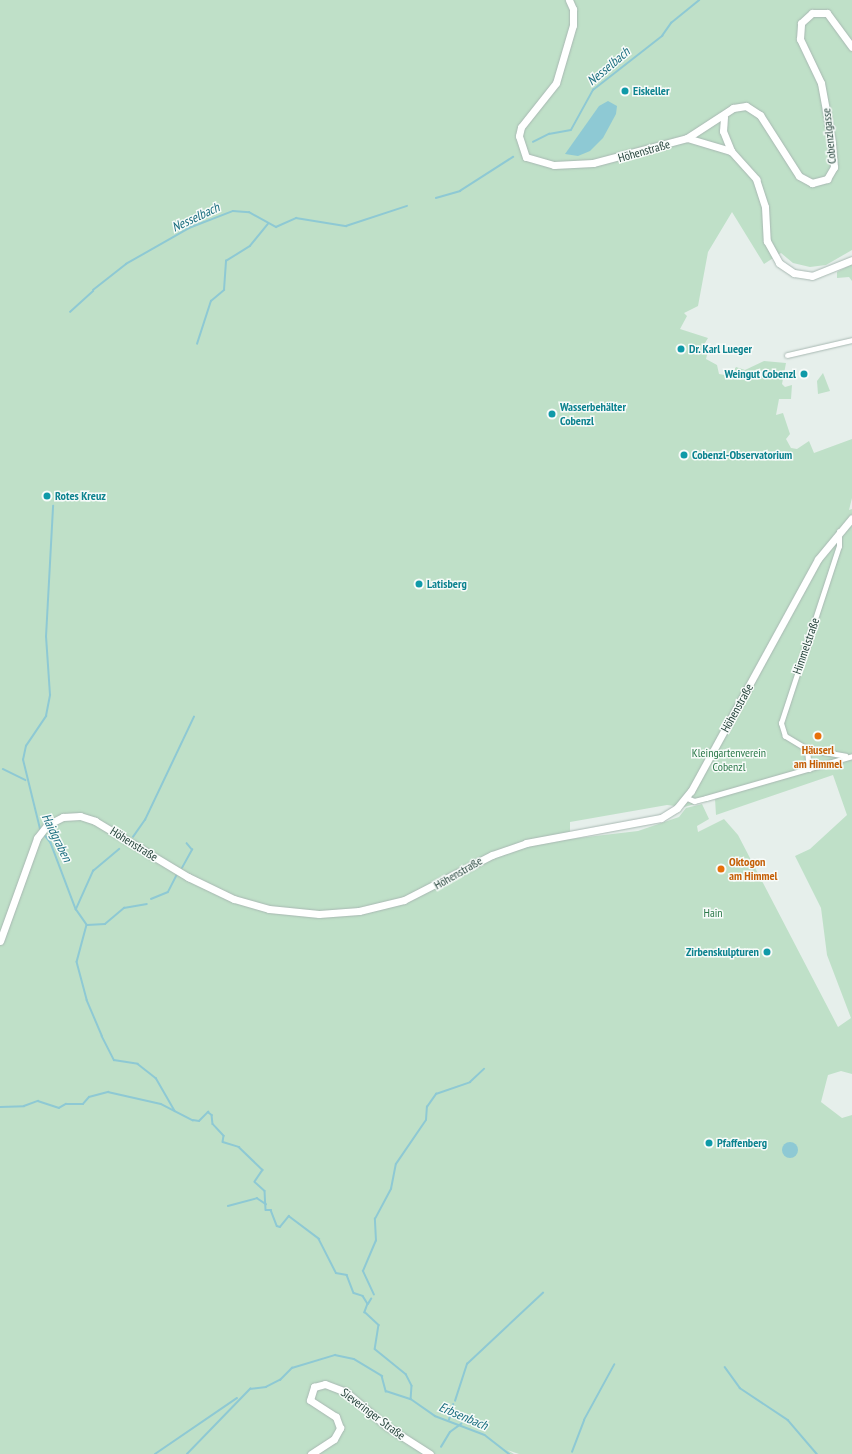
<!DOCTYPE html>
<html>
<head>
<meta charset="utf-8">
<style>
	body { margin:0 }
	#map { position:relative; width:852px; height:1454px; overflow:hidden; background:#e6efeb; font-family:"PT Sans Narrow",sans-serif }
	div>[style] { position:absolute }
	.green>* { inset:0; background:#bfe0c8 }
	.water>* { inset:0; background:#8ec9d4 }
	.round { border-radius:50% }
	.stream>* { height:1.5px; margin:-0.75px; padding:0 0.75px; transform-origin:0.75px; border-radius:0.75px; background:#8ec9d4 }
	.roads { filter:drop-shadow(0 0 1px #a8b8b2) drop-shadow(0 0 1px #a8b8b2) }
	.street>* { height:5px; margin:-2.5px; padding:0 2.5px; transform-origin:2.5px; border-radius:2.5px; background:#fff }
	.secondary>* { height:7px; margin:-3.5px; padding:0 3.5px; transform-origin:3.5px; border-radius:3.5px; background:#fff }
	.dots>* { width:11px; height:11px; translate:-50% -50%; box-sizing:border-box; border:2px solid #f7fbf9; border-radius:50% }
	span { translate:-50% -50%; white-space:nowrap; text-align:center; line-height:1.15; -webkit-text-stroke:3px #f7fbf9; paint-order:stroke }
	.culture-label { font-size:12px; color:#0d838f; font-weight:700 }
	.left { translate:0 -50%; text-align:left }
	.right { translate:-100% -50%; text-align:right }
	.street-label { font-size:12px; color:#24423a }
	.food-label { font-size:12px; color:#c56008; font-weight:700 }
	.park-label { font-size:12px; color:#2d7a4b }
	.water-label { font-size:13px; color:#1c6f80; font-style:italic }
</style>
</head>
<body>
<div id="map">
	<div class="green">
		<div style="clip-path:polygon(evenodd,0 0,852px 0,852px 250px,826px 265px,810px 267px,793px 263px,781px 253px,764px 264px,732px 212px,708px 252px,698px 306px,684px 313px,687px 316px,680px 329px,708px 338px,702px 348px,708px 351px,706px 359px,717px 365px,719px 374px,730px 376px,736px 367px,745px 370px,764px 361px,786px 363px,782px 384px,785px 387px,792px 385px,791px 399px,779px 399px,776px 415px,783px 413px,790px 434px,786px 439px,791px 448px,797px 449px,809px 441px,814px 453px,852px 439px,852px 498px,849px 510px,852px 509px,852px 1074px,841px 1071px,828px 1075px,821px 1102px,842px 1118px,852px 1115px,852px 1454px,519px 1454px,507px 1450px,514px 1454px,0 1454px,0 0,833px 775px,847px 815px,810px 849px,795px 856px,821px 908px,827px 955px,851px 1018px,838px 1027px,738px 835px,724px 819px,698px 832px,697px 826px,709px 819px,702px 804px,686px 808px,679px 817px,638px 831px,570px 839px,570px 822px,667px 805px,684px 807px,715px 799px,716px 815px,833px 775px)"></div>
		<div style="clip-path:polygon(852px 264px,852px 281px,849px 277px,837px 278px,837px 272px)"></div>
		<div style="clip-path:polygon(823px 373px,830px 391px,818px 394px,817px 381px)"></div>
	</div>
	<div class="water">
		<div style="clip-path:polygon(608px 101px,617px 106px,616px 114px,603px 138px,590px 151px,578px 156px,565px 154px,599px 106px)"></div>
		<div class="round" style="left:782px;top:1142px;width:16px;height:16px"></div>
	</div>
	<div class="stream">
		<div style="left:533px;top:142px;width:18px;rotate:-27deg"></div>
		<div style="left:549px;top:134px;width:22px;rotate:-10deg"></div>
		<div style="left:571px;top:130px;width:46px;rotate:-61.2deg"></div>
		<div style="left:593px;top:90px;width:88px;rotate:-38deg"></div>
		<div style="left:662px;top:36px;width:16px;rotate:-55deg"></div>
		<div style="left:671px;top:23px;width:36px;rotate:-39deg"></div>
		<div style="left:436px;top:198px;width:25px;rotate:-16deg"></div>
		<div style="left:460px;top:191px;width:63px;rotate:-32.7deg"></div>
		<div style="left:93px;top:290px;width:42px;rotate:-38.2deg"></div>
		<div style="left:126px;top:264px;width:73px;rotate:-29.7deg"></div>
		<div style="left:189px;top:228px;width:47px;rotate:-21.1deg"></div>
		<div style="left:233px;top:211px;width:16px;rotate:4deg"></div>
		<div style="left:249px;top:212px;width:31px;rotate:29deg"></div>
		<div style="left:276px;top:227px;width:22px;rotate:-24deg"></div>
		<div style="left:296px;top:218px;width:51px;rotate:9.1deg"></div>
		<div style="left:346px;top:226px;width:64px;rotate:-18.2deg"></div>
		<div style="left:70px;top:312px;width:31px;rotate:-42deg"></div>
		<div style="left:197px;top:344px;width:45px;rotate:-72deg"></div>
		<div style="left:211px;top:301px;width:17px;rotate:-40deg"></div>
		<div style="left:224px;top:290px;width:29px;rotate:-86deg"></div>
		<div style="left:226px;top:261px;width:28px;rotate:-32deg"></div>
		<div style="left:250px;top:246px;width:28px;rotate:-51deg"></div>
		<div style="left:3px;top:769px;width:25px;rotate:26deg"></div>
		<div style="left:40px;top:829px;width:71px;rotate:-103.8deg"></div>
		<div style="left:23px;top:760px;width:14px;rotate:-78deg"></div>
		<div style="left:26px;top:746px;width:36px;rotate:-56deg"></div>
		<div style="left:46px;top:716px;width:21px;rotate:-79deg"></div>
		<div style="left:50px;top:695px;width:58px;rotate:-93.9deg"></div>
		<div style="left:46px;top:637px;width:131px;rotate:-86.9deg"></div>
		<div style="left:44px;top:834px;width:11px;rotate:52deg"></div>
		<div style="left:51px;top:843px;width:71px;rotate:69.3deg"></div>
		<div style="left:76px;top:909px;width:19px;rotate:55deg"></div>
		<div style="left:87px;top:925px;width:38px;rotate:105deg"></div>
		<div style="left:77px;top:962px;width:39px;rotate:75deg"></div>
		<div style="left:87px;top:1000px;width:39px;rotate:67deg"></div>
		<div style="left:102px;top:1036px;width:27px;rotate:63deg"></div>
		<div style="left:114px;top:1060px;width:24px;rotate:9deg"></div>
		<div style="left:138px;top:1064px;width:23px;rotate:38deg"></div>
		<div style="left:156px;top:1078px;width:38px;rotate:60deg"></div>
		<div style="left:133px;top:837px;width:21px;rotate:-55deg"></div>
		<div style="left:145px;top:820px;width:114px;rotate:-64.6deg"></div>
		<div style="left:182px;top:868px;width:21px;rotate:-61deg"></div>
		<div style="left:192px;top:850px;width:8px;rotate:-130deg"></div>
		<div style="left:151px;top:899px;width:18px;rotate:-22deg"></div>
		<div style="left:168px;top:892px;width:18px;rotate:-63deg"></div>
		<div style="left:76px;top:909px;width:42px;rotate:-65.9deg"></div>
		<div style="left:93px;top:871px;width:34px;rotate:-40deg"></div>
		<div style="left:87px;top:925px;width:18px;rotate:-3deg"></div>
		<div style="left:105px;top:924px;width:25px;rotate:-40deg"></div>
		<div style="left:124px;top:908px;width:23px;rotate:-10deg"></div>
		<div style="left:0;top:1107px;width:24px;rotate:-2deg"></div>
		<div style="left:24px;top:1106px;width:15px;rotate:-20deg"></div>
		<div style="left:38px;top:1101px;width:22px;rotate:18deg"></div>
		<div style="left:59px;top:1108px;width:8px;rotate:-30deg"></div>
		<div style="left:66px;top:1104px;width:17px"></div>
		<div style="left:83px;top:1104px;width:9px;rotate:-49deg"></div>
		<div style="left:89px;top:1097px;width:20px;rotate:-15deg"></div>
		<div style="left:108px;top:1092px;width:54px;rotate:12.8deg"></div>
		<div style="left:161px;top:1104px;width:36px;rotate:27deg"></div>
		<div style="left:193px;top:1120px;width:6px;rotate:9deg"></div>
		<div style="left:199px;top:1121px;width:13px;rotate:-45deg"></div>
		<div style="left:208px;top:1112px;width:5px;rotate:37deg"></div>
		<div style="left:212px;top:1115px;width:9px;rotate:84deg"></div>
		<div style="left:213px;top:1124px;width:16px;rotate:47deg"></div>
		<div style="left:224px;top:1136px;width:6px;rotate:99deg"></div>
		<div style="left:223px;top:1142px;width:17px;rotate:17deg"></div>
		<div style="left:239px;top:1147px;width:33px;rotate:44deg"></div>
		<div style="left:263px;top:1170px;width:14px;rotate:124deg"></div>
		<div style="left:255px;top:1182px;width:13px;rotate:42deg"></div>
		<div style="left:265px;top:1191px;width:19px;rotate:87deg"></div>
		<div style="left:266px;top:1210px;width:5px"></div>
		<div style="left:271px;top:1210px;width:17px;rotate:69deg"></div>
		<div style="left:277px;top:1226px;width:3px;rotate:18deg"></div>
		<div style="left:280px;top:1227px;width:14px;rotate:-51deg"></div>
		<div style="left:289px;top:1216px;width:38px;rotate:37deg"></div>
		<div style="left:319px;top:1239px;width:38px;rotate:63deg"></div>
		<div style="left:336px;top:1273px;width:11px;rotate:10deg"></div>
		<div style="left:347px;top:1275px;width:19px;rotate:69deg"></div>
		<div style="left:354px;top:1293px;width:9px;rotate:18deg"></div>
		<div style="left:363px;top:1296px;width:9px;rotate:58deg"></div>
		<div style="left:368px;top:1304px;width:9px;rotate:111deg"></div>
		<div style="left:365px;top:1312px;width:19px;rotate:43deg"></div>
		<div style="left:379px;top:1325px;width:24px;rotate:99deg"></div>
		<div style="left:375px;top:1349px;width:40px;rotate:39deg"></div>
		<div style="left:406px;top:1374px;width:13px;rotate:63deg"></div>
		<div style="left:412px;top:1386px;width:13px;rotate:94deg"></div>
		<div style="left:228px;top:1206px;width:30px;rotate:-15deg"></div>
		<div style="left:257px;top:1198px;width:11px;rotate:34deg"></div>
		<div style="left:374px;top:1295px;width:26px;rotate:-115deg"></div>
		<div style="left:363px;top:1271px;width:33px;rotate:-67deg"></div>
		<div style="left:376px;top:1241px;width:22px;rotate:-93deg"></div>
		<div style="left:375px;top:1219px;width:34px;rotate:-62deg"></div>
		<div style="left:391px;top:1189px;width:25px;rotate:-79deg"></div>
		<div style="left:396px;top:1164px;width:53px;rotate:-55.7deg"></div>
		<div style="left:426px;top:1120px;width:13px;rotate:-86deg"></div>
		<div style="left:427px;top:1107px;width:16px;rotate:-55deg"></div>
		<div style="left:436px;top:1094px;width:36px;rotate:-19deg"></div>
		<div style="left:470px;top:1082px;width:19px;rotate:-43deg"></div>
		<div style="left:368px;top:1304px;width:6px;rotate:-59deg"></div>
		<div style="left:725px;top:1367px;width:26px;rotate:54deg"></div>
		<div style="left:740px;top:1388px;width:58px;rotate:33.7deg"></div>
		<div style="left:788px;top:1420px;width:45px;rotate:49.5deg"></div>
		<div style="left:455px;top:1401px;width:39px;rotate:-72deg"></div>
		<div style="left:467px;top:1364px;width:104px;rotate:-43.1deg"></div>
		<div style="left:449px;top:1420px;width:16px;rotate:-75deg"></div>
		<div style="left:441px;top:1447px;width:17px;rotate:-59deg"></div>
		<div style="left:450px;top:1432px;width:14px;rotate:-36deg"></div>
		<div style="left:572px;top:1452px;width:34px;rotate:-69deg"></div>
		<div style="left:584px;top:1420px;width:63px;rotate:-61.4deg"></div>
		<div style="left:155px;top:1454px;width:99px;rotate:-34.3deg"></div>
		<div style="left:187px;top:1454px;width:91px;rotate:-45.9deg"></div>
		<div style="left:250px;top:1389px;width:16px;rotate:-7deg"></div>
		<div style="left:266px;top:1387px;width:16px;rotate:-27deg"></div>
		<div style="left:280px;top:1380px;width:17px;rotate:-45deg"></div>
		<div style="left:292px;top:1368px;width:45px;rotate:-16.8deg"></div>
		<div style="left:335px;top:1355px;width:19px;rotate:12deg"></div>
		<div style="left:354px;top:1359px;width:33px;rotate:31deg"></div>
		<div style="left:382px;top:1376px;width:16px;rotate:75deg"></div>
		<div style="left:386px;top:1391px;width:26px;rotate:18deg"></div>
		<div style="left:411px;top:1399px;width:29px;rotate:35deg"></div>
		<div style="left:435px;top:1416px;width:53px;rotate:20.8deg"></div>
		<div style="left:485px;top:1435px;width:31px;rotate:38deg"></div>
	</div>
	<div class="roads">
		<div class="street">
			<div style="left:787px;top:355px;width:67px;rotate:-13deg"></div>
			<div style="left:807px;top:749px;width:39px;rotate:10deg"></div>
			<div style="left:809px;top:769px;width:20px;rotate:-96deg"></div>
			<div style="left:807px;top:749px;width:26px;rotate:-149deg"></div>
			<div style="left:785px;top:736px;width:14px;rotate:-107deg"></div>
			<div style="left:781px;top:723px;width:186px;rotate:-71.9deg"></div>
			<div style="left:839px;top:546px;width:15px;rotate:-90deg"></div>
			<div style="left:687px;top:798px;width:8px;rotate:23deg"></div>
			<div style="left:694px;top:801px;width:12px;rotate:-14deg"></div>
			<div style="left:706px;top:798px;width:152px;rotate:-16deg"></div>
		</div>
		<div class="secondary">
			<div style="left:569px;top:0;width:10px;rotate:66deg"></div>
			<div style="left:573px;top:9px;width:16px;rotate:90deg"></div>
			<div style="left:573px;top:25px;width:60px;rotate:106.3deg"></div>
			<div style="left:556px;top:83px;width:56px;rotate:128.5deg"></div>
			<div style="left:521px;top:127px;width:9px;rotate:103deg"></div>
			<div style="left:519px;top:136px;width:22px;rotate:72deg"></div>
			<div style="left:526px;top:157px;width:29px;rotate:16deg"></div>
			<div style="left:554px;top:165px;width:39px;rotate:-3deg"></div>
			<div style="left:593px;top:163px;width:97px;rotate:-14.9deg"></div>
			<div style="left:687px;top:138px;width:46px;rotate:16.5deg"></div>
			<div style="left:731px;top:151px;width:38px;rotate:48deg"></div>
			<div style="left:756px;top:179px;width:29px;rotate:72deg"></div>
			<div style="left:765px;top:207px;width:34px;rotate:87deg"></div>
			<div style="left:767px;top:241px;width:25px;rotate:61deg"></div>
			<div style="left:779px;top:263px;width:18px;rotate:34deg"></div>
			<div style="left:794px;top:273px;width:18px;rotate:9deg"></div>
			<div style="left:812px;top:276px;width:43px;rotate:-21.8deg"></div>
			<div style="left:724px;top:117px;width:14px;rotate:94deg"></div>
			<div style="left:723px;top:131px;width:22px;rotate:68deg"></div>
			<div style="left:687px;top:138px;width:55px;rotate:-33.1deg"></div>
			<div style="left:733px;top:108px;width:13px;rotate:-9deg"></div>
			<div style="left:746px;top:106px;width:17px;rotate:33deg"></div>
			<div style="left:760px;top:115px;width:72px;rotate:57.4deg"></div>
			<div style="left:799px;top:176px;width:15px;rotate:28deg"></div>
			<div style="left:812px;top:183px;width:16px;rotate:-15deg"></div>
			<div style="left:827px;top:179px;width:14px;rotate:-60deg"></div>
			<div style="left:834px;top:167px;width:24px;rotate:-95deg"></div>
			<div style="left:832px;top:143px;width:61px;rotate:-100.4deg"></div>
			<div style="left:821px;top:83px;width:49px;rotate:-115.5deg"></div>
			<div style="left:800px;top:39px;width:16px;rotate:-86deg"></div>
			<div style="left:801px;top:23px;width:15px;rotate:-42deg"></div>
			<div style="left:812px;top:13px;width:15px"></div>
			<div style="left:827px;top:13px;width:42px;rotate:53.7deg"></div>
			<div style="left:0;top:941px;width:109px;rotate:-70.2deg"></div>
			<div style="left:37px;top:838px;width:16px;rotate:-52deg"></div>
			<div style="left:47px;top:825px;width:18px;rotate:-27deg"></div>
			<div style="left:63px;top:817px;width:17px;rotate:-3deg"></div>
			<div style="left:80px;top:816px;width:16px;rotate:18deg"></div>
			<div style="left:95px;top:821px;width:109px;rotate:31.1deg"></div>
			<div style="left:188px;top:877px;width:51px;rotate:25.6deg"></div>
			<div style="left:234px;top:899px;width:36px;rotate:16deg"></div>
			<div style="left:269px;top:909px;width:50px;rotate:5.7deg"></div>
			<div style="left:319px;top:914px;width:40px;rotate:-4.3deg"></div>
			<div style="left:359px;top:911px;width:46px;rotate:-13.7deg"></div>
			<div style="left:404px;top:900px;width:99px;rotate:-27.1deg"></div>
			<div style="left:492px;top:855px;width:36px;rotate:-19deg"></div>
			<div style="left:526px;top:843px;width:137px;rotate:-10.5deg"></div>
			<div style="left:661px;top:818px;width:19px;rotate:-32deg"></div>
			<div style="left:677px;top:808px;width:22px;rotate:-51deg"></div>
			<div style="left:691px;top:791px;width:264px;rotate:-61.3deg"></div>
			<div style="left:818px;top:559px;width:53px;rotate:-50.3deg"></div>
			<div style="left:311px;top:1454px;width:27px;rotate:-33deg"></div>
			<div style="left:334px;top:1439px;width:13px;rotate:-61deg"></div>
			<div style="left:340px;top:1428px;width:12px;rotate:-110deg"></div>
			<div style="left:336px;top:1417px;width:31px;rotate:-147deg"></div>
			<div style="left:310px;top:1400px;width:14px;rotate:-73deg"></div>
			<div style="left:314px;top:1387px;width:11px;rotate:-15deg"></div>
			<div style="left:325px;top:1384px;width:22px;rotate:21deg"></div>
			<div style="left:346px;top:1392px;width:52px;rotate:40.4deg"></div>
			<div style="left:386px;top:1426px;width:52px;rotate:32.5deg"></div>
		</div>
	</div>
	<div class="dots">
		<div style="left:625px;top:91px;background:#0f9aa8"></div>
		<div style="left:681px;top:349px;background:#0f9aa8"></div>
		<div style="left:804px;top:374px;background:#0f9aa8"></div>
		<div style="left:552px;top:414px;background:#0f9aa8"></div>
		<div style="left:684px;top:455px;background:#0f9aa8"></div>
		<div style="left:47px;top:496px;background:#0f9aa8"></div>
		<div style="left:419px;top:584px;background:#0f9aa8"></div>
		<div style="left:818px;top:736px;background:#e8710a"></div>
		<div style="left:721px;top:869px;background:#e8710a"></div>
		<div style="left:767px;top:952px;background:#0f9aa8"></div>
		<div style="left:709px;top:1143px;background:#0f9aa8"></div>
	</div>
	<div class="culture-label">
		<span class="left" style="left:633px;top:91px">Eiskeller</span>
		<span class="left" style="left:689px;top:349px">Dr. Karl Lueger</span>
		<span class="right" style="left:796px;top:374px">Weingut Cobenzl</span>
		<span class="left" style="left:560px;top:414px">Wasserbehälter<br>Cobenzl</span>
		<span class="left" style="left:692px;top:455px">Cobenzl-Observatorium</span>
		<span class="left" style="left:55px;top:496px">Rotes Kreuz</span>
		<span class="left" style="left:427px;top:584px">Latisberg</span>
		<span class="right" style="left:759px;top:952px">Zirbenskulpturen</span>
		<span class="left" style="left:717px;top:1143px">Pfaffenberg</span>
	</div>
	<div class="street-label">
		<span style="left:829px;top:136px;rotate:-96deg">Cobenzlgasse</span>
		<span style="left:644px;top:151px;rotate:-16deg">Höhenstraße</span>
		<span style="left:806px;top:646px;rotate:-71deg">Himmelstraße</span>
		<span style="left:737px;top:708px;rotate:-61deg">Höhenstraße</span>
		<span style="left:134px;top:844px;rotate:32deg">Höhenstraße</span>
		<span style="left:458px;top:873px;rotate:-30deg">Höhenstraße</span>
		<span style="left:373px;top:1414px;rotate:37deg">Sieveringer Straße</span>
	</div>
	<div class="food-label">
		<span style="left:818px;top:757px">Häuserl<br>am Himmel</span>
		<span class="left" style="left:729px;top:869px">Oktogon<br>am Himmel</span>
	</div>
	<div class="park-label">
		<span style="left:729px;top:760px">Kleingartenverein<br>Cobenzl</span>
		<span style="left:713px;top:913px">Hain</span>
	</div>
	<div class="water-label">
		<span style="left:609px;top:67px;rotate:-40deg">Nesselbach</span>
		<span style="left:196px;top:218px;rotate:-25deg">Nesselbach</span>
		<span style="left:56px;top:838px;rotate:64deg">Haidgraben</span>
		<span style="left:463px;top:1417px;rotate:23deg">Erbsenbach</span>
	</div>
</div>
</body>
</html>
